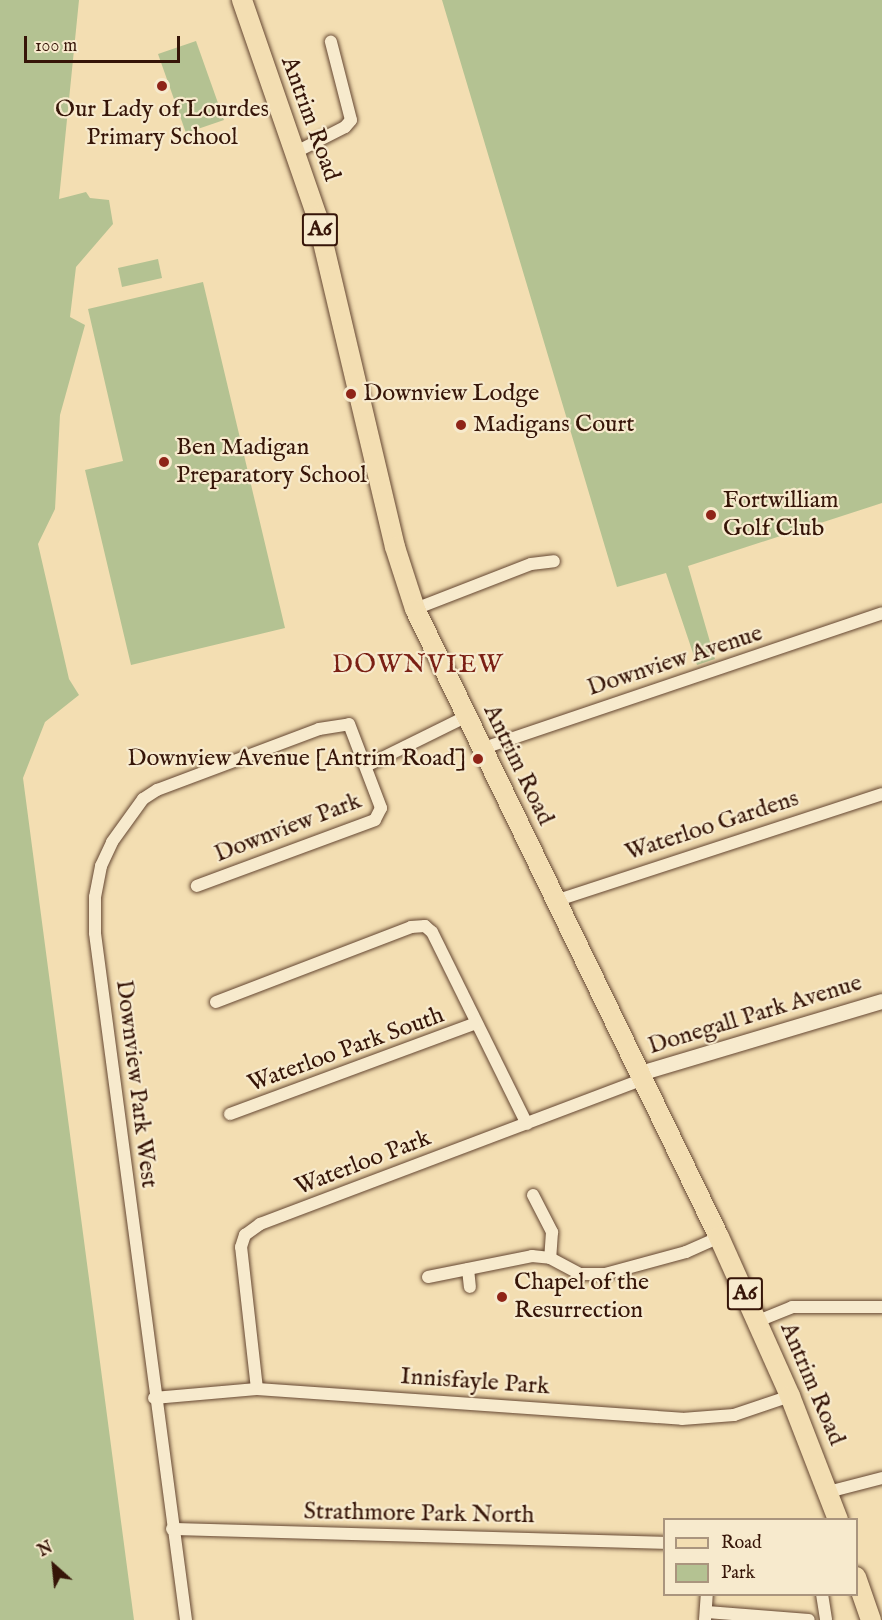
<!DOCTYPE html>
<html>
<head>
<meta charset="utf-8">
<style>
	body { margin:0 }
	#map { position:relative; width:882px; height:1620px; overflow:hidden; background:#f3deb2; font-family:"IM FELL English",serif }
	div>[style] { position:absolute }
	.green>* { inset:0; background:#b4c292 }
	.roads { filter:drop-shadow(0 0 2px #654732) drop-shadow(0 0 2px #654732) }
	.minor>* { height:12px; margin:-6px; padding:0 6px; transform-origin:6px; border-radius:6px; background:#f7eacd }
	.tertiary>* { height:15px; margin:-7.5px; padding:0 7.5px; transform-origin:7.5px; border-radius:7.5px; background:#f7eacd }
	.primary>* { height:20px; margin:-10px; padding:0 10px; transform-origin:10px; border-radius:10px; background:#f3deb2 }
	.dots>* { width:16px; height:16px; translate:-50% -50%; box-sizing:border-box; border:3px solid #f7eacd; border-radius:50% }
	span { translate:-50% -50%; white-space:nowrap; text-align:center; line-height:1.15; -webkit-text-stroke:4.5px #f7eacd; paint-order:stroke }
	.shield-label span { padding:2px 4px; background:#f7eacd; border:2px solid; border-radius:4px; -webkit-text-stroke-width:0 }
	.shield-label { font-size:22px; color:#361508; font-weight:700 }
	.poi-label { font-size:24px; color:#361508 }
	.left { translate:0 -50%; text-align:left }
	.right { translate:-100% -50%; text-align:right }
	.street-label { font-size:24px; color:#361508 }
	.neighbourhood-label { font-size:26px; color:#7a1f14; letter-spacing:1.5px }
	.legend { position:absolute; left:663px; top:1518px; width:195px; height:78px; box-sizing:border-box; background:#f7eacd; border:2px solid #aa957e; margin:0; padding:8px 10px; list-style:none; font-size:18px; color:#361508 }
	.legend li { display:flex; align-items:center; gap:12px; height:30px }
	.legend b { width:30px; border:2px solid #aa957e }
	.north { position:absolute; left:24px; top:1536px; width:60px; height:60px; -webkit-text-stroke:4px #f7eacd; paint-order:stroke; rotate:333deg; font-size:16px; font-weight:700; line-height:24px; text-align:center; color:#361508 }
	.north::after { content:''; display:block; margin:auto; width:21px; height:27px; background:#361508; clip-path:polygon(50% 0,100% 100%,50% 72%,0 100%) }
	.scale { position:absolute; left:24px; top:36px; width:156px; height:27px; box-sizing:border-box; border:3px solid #361508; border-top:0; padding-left:8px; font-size:18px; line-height:21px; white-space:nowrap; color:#361508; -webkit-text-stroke:4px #f7eacd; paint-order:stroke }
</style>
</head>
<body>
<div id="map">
	<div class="green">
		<div style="clip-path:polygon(0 0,79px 0,59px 199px,86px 192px,90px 198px,109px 200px,113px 224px,76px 267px,70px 317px,85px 325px,60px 415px,55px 509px,38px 544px,69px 679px,79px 695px,45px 722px,23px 778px,134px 1620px,0 1620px)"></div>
		<div style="clip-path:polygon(442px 0,882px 0,882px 503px,688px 566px,715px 659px,697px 665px,666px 573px,617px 587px)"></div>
		<div style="clip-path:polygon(196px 41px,224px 120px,186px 133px,158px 54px)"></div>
		<div style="clip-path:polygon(158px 259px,162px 278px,122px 287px,118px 268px)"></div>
		<div style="clip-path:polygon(203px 282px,285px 628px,131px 665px,85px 470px,123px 461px,88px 309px)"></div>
	</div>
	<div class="roads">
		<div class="minor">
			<div style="left:294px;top:153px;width:57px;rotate:-27deg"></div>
			<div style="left:345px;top:127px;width:9px;rotate:-49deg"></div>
			<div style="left:351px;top:120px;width:81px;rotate:-104.4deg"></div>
			<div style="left:415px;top:609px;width:124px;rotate:-21.2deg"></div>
			<div style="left:531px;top:564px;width:23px;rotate:-7deg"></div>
			<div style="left:481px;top:749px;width:423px;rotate:-18.7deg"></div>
			<div style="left:366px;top:766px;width:110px;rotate:-26.3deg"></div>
			<div style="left:555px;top:901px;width:344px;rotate:-18.1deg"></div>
			<div style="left:216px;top:1002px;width:209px;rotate:-21deg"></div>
			<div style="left:411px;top:927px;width:14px;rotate:-4deg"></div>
			<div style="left:425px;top:926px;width:9px;rotate:41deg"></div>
			<div style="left:432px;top:932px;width:214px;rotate:63.7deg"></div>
			<div style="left:230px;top:1114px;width:262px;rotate:-20.3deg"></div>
			<div style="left:533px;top:1195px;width:42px;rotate:62.8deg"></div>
			<div style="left:552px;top:1232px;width:26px;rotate:94deg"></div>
			<div style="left:468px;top:1269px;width:18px;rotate:84deg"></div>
			<div style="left:428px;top:1277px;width:106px;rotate:-11.4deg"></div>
			<div style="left:532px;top:1256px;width:18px;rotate:6deg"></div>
			<div style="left:550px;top:1258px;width:34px;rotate:28deg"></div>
			<div style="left:580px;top:1274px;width:25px"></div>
			<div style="left:605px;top:1274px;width:84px;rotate:-15.2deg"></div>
			<div style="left:686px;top:1252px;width:36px;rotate:-24deg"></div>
			<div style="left:758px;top:1321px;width:37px;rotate:-22deg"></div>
			<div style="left:792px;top:1307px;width:90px"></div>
			<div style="left:257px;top:1389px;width:143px;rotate:-96.4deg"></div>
			<div style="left:241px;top:1247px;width:13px;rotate:-72deg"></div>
			<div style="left:245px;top:1235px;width:19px;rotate:-36deg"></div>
			<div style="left:260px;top:1224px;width:410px;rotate:-20.7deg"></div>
			<div style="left:154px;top:1398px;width:103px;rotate:-5deg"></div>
			<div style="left:257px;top:1389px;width:426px;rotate:4deg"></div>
			<div style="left:682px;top:1419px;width:52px;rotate:-4.4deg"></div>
			<div style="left:734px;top:1415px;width:59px;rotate:-18.7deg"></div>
			<div style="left:828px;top:1492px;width:56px;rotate:-14.5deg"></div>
			<div style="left:172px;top:1529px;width:492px;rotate:1.6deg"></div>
			<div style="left:822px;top:1594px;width:26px;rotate:81deg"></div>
			<div style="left:707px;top:1612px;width:102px;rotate:4.5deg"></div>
			<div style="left:186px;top:1620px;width:693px;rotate:-97.55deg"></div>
			<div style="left:95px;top:933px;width:36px;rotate:-90deg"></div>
			<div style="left:95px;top:897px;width:32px;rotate:-79deg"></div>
			<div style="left:101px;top:866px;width:26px;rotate:-65deg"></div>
			<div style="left:112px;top:842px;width:53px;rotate:-54.2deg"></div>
			<div style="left:143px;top:799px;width:17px;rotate:-33deg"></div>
			<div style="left:157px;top:790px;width:173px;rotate:-20.6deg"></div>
			<div style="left:319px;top:729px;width:30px;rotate:-9deg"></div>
			<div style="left:349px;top:724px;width:90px;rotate:69.1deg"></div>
			<div style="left:381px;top:808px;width:13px;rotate:117deg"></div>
			<div style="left:375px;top:820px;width:190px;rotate:159.7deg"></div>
			<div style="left:705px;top:1620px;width:26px;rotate:-86deg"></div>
		</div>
		<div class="tertiary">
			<div style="left:640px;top:1073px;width:252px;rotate:-16.6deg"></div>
		</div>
		<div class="primary">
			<div style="left:242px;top:0;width:230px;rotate:70.9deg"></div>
			<div style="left:317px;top:217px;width:339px;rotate:76.7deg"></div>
			<div style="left:395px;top:547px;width:65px;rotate:72.1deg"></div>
			<div style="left:415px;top:609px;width:698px;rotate:64.17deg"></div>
			<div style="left:719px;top:1237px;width:174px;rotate:65.9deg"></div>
			<div style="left:790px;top:1396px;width:133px;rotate:68.8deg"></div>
			<div style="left:856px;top:1577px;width:46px;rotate:70.8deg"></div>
		</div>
	</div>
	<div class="dots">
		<div style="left:162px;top:86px;background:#8f2418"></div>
		<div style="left:351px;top:394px;background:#8f2418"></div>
		<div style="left:461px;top:425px;background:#8f2418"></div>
		<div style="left:164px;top:462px;background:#8f2418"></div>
		<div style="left:711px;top:515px;background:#8f2418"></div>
		<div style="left:478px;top:759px;background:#8f2418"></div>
		<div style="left:502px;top:1297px;background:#8f2418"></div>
	</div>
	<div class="shield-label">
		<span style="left:320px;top:230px">A6</span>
		<span style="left:745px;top:1294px">A6</span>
	</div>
	<div class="poi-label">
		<span style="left:162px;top:124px">Our Lady of Lourdes<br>Primary School</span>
		<span class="left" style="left:363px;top:394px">Downview Lodge</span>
		<span class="left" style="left:473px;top:425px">Madigans Court</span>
		<span class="left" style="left:176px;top:462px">Ben Madigan<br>Preparatory School</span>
		<span class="left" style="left:723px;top:515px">Fortwilliam<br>Golf Club</span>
		<span class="right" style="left:466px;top:759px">Downview Avenue [Antrim Road]</span>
		<span class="left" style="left:514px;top:1297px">Chapel of the<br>Resurrection</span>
	</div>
	<div class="street-label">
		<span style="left:310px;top:119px;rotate:70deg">Antrim Road</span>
		<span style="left:675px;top:661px;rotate:-18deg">Downview Avenue</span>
		<span style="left:518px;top:765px;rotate:64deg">Antrim Road</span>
		<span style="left:712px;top:826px;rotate:-18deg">Waterloo Gardens</span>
		<span style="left:288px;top:828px;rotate:-21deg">Downview Park</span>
		<span style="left:755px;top:1015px;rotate:-17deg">Donegall Park Avenue</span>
		<span style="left:346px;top:1050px;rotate:-20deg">Waterloo Park South</span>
		<span style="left:136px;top:1084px;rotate:83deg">Downview Park West</span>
		<span style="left:363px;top:1163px;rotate:-21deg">Waterloo Park</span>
		<span style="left:475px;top:1382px;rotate:4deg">Innisfayle Park</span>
		<span style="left:812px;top:1384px;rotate:67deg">Antrim Road</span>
		<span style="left:419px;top:1514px;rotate:1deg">Strathmore Park North</span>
	</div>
	<div class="neighbourhood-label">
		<span style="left:418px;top:665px">DOWNVIEW</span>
	</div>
	<ul class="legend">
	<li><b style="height:8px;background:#f3deb2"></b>Road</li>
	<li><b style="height:16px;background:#b4c292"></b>Park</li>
	</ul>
	<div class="north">N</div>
	<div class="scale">100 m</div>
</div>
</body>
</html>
